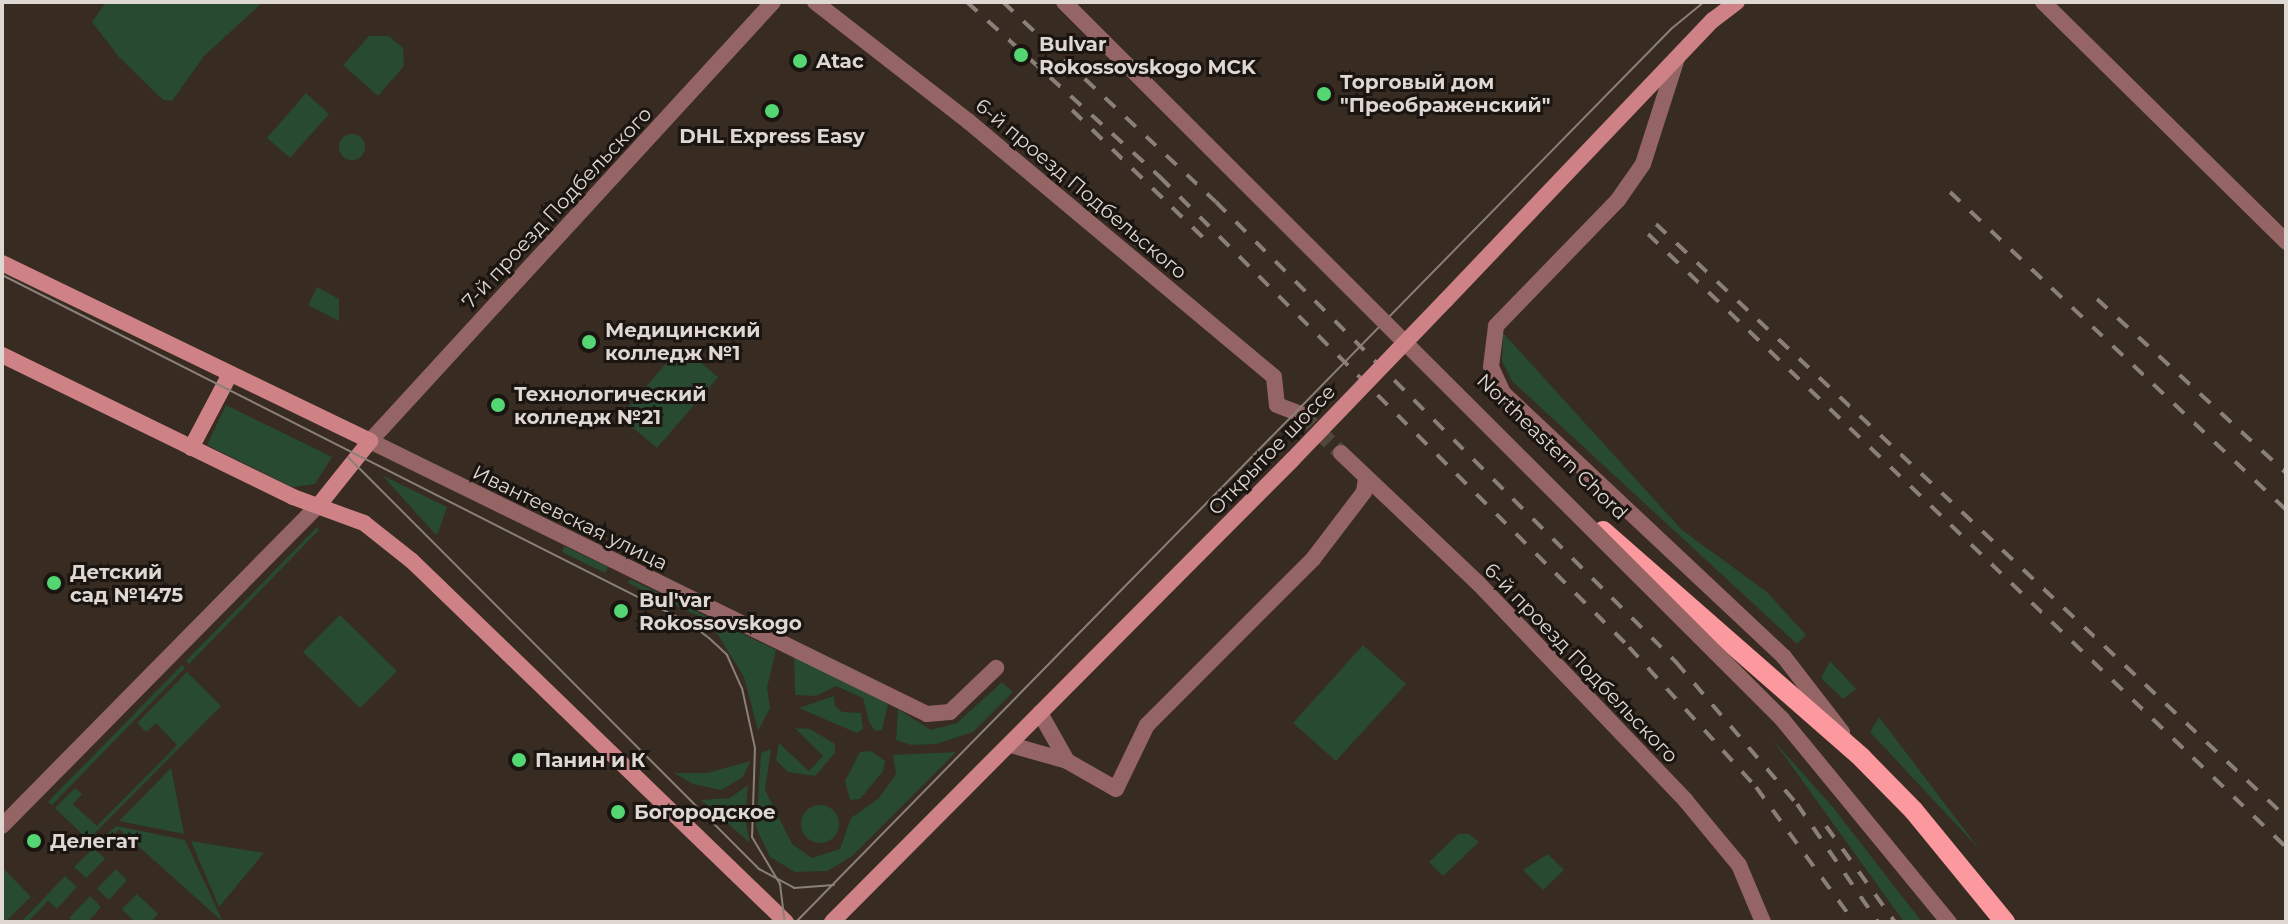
<!DOCTYPE html>
<html>
<head>
<meta charset="utf-8">
<style>
	body { margin:0 }
	#map { position:relative; width:2288px; height:924px; overflow:hidden; background:#372b22; font-family:Montserrat,sans-serif }
	div>[style] { position:absolute }
	.green>* { inset:0; background:#274a30 }
	.round { border-radius:50% }
	.street-tunnel>* { height:16px; margin-top:-8px; transform-origin:0; background:repeating-linear-gradient(90deg,#50453c 0 16px,transparent 0 24px) }
	.street>* { height:16px; margin:-8px; padding:0 8px; transform-origin:8px; border-radius:8px; background:#956566 }
	.secondary>* { height:16px; margin:-8px; padding:0 8px; transform-origin:8px; border-radius:8px; background:#ce8286 }
	.primary>* { height:20px; margin:-10px; padding:0 10px; transform-origin:10px; border-radius:10px; background:#fb999e }
	.tram>* { height:2px; margin:-1px; padding:0 1px; transform-origin:1px; border-radius:1px; background:#8a8079 }
	.rail>* { height:4px; margin-top:-2px; transform-origin:0; background:repeating-linear-gradient(90deg,#8a8079 0 14px,transparent 0 28px) }
	.street-bridge>* { height:16px; margin:-8px; padding:0 8px; transform-origin:8px; border-radius:8px; background:#956566 }
	.secondary-bridge>* { height:16px; margin:-8px; padding:0 8px; transform-origin:8px; border-radius:8px; background:#ce8286 }
	.dots>* { width:22px; height:22px; translate:-50% -50%; box-sizing:border-box; border:4px solid #1a1511; border-radius:50% }
	span { translate:-50% -50%; white-space:nowrap; text-align:center; line-height:1.15; -webkit-text-stroke:6px #1a1511; paint-order:stroke }
	.poi-label { font-size:20px; color:#dfd7d1; font-weight:700 }
	.left { translate:0 -50%; text-align:left }
	.street-label { font-size:20px; color:#dfd7d1 }
	.frame { position:absolute; inset:0; border:4px solid #dfd7d1; pointer-events:none }
</style>
</head>
<body>
<div id="map">
	<div class="green">
		<div style="clip-path:polygon(106px 2px,263px 2px,204px 56px,172px 101px,163px 100px,119px 57px,92px 22px)"></div>
		<div style="clip-path:polygon(369px 36px,389px 36px,403px 48px,404px 66px,378px 96px,343px 65px)"></div>
		<div style="clip-path:polygon(306px 93px,329px 114px,290px 158px,267px 138px)"></div>
		<div class="round" style="left:339px;top:134px;width:26px;height:26px"></div>
		<div style="clip-path:polygon(317px 287px,339px 299px,339px 321px,308px 305px)"></div>
		<div style="clip-path:polygon(1503px 333px,1682px 530px,1767px 592px,1806px 635px,1797px 644px,1512px 381px,1502px 361px)"></div>
		<div style="clip-path:polygon(681px 346px,718px 377px,657px 448px,620px 417px)"></div>
		<div style="clip-path:polygon(226px 405px,332px 457px,315px 484px,292px 487px,207px 445px)"></div>
		<div style="clip-path:polygon(382px 475px,447px 507px,438px 533px,435px 534px)"></div>
		<div style="clip-path:polygon(317px 527px,319px 530px,189px 664px,186px 661px)"></div>
		<div style="clip-path:polygon(564px 546px,608px 567px,605px 573px,562px 552px)"></div>
		<div style="clip-path:polygon(630px 579px,776px 650px,767px 688px,770px 708px,758px 731px,744px 677px,718px 635px,698px 616px,628px 583px)"></div>
		<div style="clip-path:polygon(340px 615px,397px 671px,360px 708px,303px 652px)"></div>
		<div style="clip-path:polygon(1363px 645px,1406px 684px,1336px 761px,1293px 723px)"></div>
		<div style="clip-path:polygon(794px 655px,888px 704px,882px 730px,875px 731px,869px 722px,863px 698px,836px 686px,816px 696px,795px 695px)"></div>
		<div style="clip-path:polygon(1830px 661px,1856px 689px,1843px 699px,1821px 678px)"></div>
		<div style="clip-path:polygon(182px 665px,185px 668px,52px 805px,48px 802px)"></div>
		<div style="clip-path:polygon(187px 672px,221px 706px,88px 840px,55px 808px,75px 788px,82px 794px,73px 804px,97px 826px,177px 745px,156px 723px,146px 732px,137px 723px)"></div>
		<div style="clip-path:polygon(1002px 682px,1013px 692px,973px 732px,936px 744px,911px 745px,896px 740px,898px 709px,931px 730px,957px 723px)"></div>
		<div style="clip-path:polygon(834px 696px,835px 706px,842px 712px,861px 713px,863px 729px,857px 733px,799px 708px)"></div>
		<div style="clip-path:polygon(1879px 717px,1980px 850px,1870px 732px)"></div>
		<div style="clip-path:polygon(795px 728px,810px 729px,835px 744px,835px 753px,815px 776px,788px 772px,776px 760px,779px 743px,809px 771px,823px 756px)"></div>
		<div style="clip-path:polygon(1773px 740px,1832px 806px,1922px 922px,1904px 922px)"></div>
		<div style="clip-path:polygon(771px 749px,765px 790px,792px 844px,812px 858px,840px 849px,851px 818px,879px 798px,896px 774px,893px 755px,956px 752px,851px 857px,827px 871px,795px 872px,770px 857px,756px 827px,761px 753px)"></div>
		<div style="clip-path:polygon(871px 751px,885px 761px,883px 771px,860px 799px,850px 800px,845px 781px,860px 752px)"></div>
		<div style="clip-path:polygon(751px 761px,742px 778px,721px 790px,693px 784px,674px 773px,707px 773px)"></div>
		<div style="clip-path:polygon(171px 768px,184px 834px,119px 821px)"></div>
		<div style="clip-path:polygon(748px 785px,745px 818px,750px 843px,701px 800px,730px 798px)"></div>
		<div class="round" style="left:801px;top:805px;width:38px;height:38px"></div>
		<div style="clip-path:polygon(116px 826px,185px 840px,223px 922px,119px 829px,97px 851px,105px 859px,86px 878px,74px 867px)"></div>
		<div style="clip-path:polygon(1458px 834px,1469px 834px,1479px 842px,1443px 876px,1429px 862px)"></div>
		<div style="clip-path:polygon(191px 841px,264px 853px,219px 907px)"></div>
		<div style="clip-path:polygon(1548px 854px,1564px 870px,1543px 890px,1523px 870px)"></div>
		<div style="clip-path:polygon(2px 867px,31px 897px,5px 922px,2px 922px)"></div>
		<div style="clip-path:polygon(116px 869px,127px 880px,109px 900px,97px 889px)"></div>
		<div style="clip-path:polygon(65px 876px,77px 887px,57px 909px,48px 901px,28px 922px,21px 922px)"></div>
		<div style="clip-path:polygon(137px 894px,158px 914px,151px 922px,135px 922px,122px 909px)"></div>
		<div style="clip-path:polygon(90px 896px,101px 907px,88px 922px,74px 922px,69px 918px)"></div>
	</div>
	<div class="street-tunnel">
		<div style="left:1301px;top:414px;width:56px;rotate:44.3deg"></div>
	</div>
	<div class="street">
		<div style="left:773px;top:2px;width:596px;rotate:132.55deg"></div>
		<div style="left:370px;top:441px;width:620px;rotate:26.11deg"></div>
		<div style="left:927px;top:714px;width:23px;rotate:-5deg"></div>
		<div style="left:950px;top:712px;width:64px;rotate:-43.7deg"></div>
		<div style="left:815px;top:2px;width:194px;rotate:37.9deg"></div>
		<div style="left:968px;top:121px;width:399px;rotate:39.9deg"></div>
		<div style="left:1274px;top:377px;width:28px;rotate:84deg"></div>
		<div style="left:2043px;top:2px;width:342px;rotate:44.6deg"></div>
		<div style="left:1677px;top:58px;width:111px;rotate:107.8deg"></div>
		<div style="left:1643px;top:164px;width:44px;rotate:124.8deg"></div>
		<div style="left:1618px;top:200px;width:175px;rotate:134.1deg"></div>
		<div style="left:1496px;top:326px;width:41px;rotate:97deg"></div>
		<div style="left:1491px;top:367px;width:29px;rotate:65deg"></div>
		<div style="left:1503px;top:393px;width:386px;rotate:43.2deg"></div>
		<div style="left:1784px;top:657px;width:95px;rotate:52.3deg"></div>
		<div style="left:1277px;top:405px;width:26px;rotate:21deg"></div>
		<div style="left:1341px;top:453px;width:189px;rotate:43.5deg"></div>
		<div style="left:1478px;top:583px;width:301px;rotate:46.3deg"></div>
		<div style="left:1686px;top:801px;width:83px;rotate:50.4deg"></div>
		<div style="left:1739px;top:865px;width:62px;rotate:67.2deg"></div>
		<div style="left:1040px;top:713px;width:55px;rotate:60.6deg"></div>
		<div style="left:1011px;top:745px;width:58px;rotate:15.9deg"></div>
		<div style="left:1067px;top:761px;width:56px;rotate:29.7deg"></div>
		<div style="left:1116px;top:789px;width:71px;rotate:-64.2deg"></div>
		<div style="left:1147px;top:725px;width:235px;rotate:-45deg"></div>
		<div style="left:1313px;top:559px;width:84px;rotate:-52.7deg"></div>
		<div style="left:1364px;top:492px;width:14px;rotate:-82deg"></div>
		<div style="left:2px;top:826px;width:451px;rotate:-45.4deg"></div>
	</div>
	<div class="secondary">
		<div style="left:2px;top:263px;width:409px;rotate:25.8deg"></div>
		<div style="left:370px;top:441px;width:82px;rotate:128.6deg"></div>
		<div style="left:1446px;top:300px;width:387px;rotate:-46.4deg"></div>
		<div style="left:1713px;top:20px;width:30px;rotate:-37deg"></div>
		<div style="left:2px;top:355px;width:324px;rotate:26deg"></div>
		<div style="left:293px;top:497px;width:76px;rotate:20.1deg"></div>
		<div style="left:364px;top:523px;width:61px;rotate:38.4deg"></div>
		<div style="left:412px;top:561px;width:520px;rotate:43.99deg"></div>
		<div style="left:191px;top:448px;width:84px;rotate:-62.2deg"></div>
		<div style="left:832px;top:922px;width:652px;rotate:-45.12deg"></div>
	</div>
	<div class="primary">
		<div style="left:1603px;top:531px;width:344px;rotate:41.2deg"></div>
		<div style="left:1862px;top:758px;width:74px;rotate:45.5deg"></div>
		<div style="left:1914px;top:811px;width:144px;rotate:50.7deg"></div>
	</div>
	<div class="tram">
		<div style="left:2px;top:275px;width:770px;rotate:26.86deg"></div>
		<div style="left:689px;top:623px;width:25px;rotate:37deg"></div>
		<div style="left:709px;top:638px;width:25px;rotate:43deg"></div>
		<div style="left:727px;top:655px;width:36px;rotate:66deg"></div>
		<div style="left:742px;top:688px;width:61px;rotate:77.8deg"></div>
		<div style="left:755px;top:748px;width:89px;rotate:91.9deg"></div>
		<div style="left:752px;top:837px;width:55px;rotate:59.2deg"></div>
		<div style="left:780px;top:884px;width:38px;rotate:83deg"></div>
		<div style="left:348px;top:457px;width:582px;rotate:45.07deg"></div>
		<div style="left:759px;top:869px;width:40px;rotate:28deg"></div>
		<div style="left:794px;top:888px;width:40px;rotate:-4.3deg"></div>
		<div style="left:796px;top:922px;width:1250px;rotate:-45.58deg"></div>
		<div style="left:1671px;top:29px;width:43px;rotate:-39.3deg"></div>
	</div>
	<div class="rail">
		<div style="left:967px;top:2px;width:261px;rotate:42.2deg"></div>
		<div style="left:1160px;top:177px;width:664px;rotate:45.06deg"></div>
		<div style="left:1629px;top:647px;width:189px;rotate:47.8deg"></div>
		<div style="left:1756px;top:787px;width:167px;rotate:54deg"></div>
		<div style="left:1003px;top:2px;width:292px;rotate:43.2deg"></div>
		<div style="left:1216px;top:202px;width:651px;rotate:45deg"></div>
		<div style="left:1676px;top:662px;width:187px;rotate:49.6deg"></div>
		<div style="left:1797px;top:804px;width:143px;rotate:55.5deg"></div>
		<div style="left:1072px;top:110px;width:195px;rotate:44.2deg"></div>
		<div style="left:1950px;top:192px;width:463px;rotate:43.4deg"></div>
		<div style="left:1656px;top:224px;width:865px;rotate:43.27deg"></div>
		<div style="left:1648px;top:234px;width:885px;rotate:43.86deg"></div>
		<div style="left:2097px;top:299px;width:257px;rotate:42.6deg"></div>
		<div style="left:1826px;top:826px;width:118px;rotate:54.3deg"></div>
	</div>
	<div class="street-bridge">
		<div style="left:1064px;top:2px;width:1015px;rotate:44.96deg"></div>
		<div style="left:1782px;top:719px;width:263px;rotate:50.6deg"></div>
	</div>
	<div class="secondary-bridge">
		<div style="left:1292px;top:460px;width:222px;rotate:-46.1deg"></div>
	</div>
	<div class="dots">
		<div style="left:1021px;top:55px;background:#54d672"></div>
		<div style="left:800px;top:61px;background:#54d672"></div>
		<div style="left:1324px;top:94px;background:#54d672"></div>
		<div style="left:772px;top:111px;background:#54d672"></div>
		<div style="left:589px;top:342px;background:#54d672"></div>
		<div style="left:498px;top:405px;background:#54d672"></div>
		<div style="left:54px;top:583px;background:#54d672"></div>
		<div style="left:621px;top:611px;background:#54d672"></div>
		<div style="left:519px;top:760px;background:#54d672"></div>
		<div style="left:618px;top:812px;background:#54d672"></div>
		<div style="left:34px;top:841px;background:#54d672"></div>
	</div>
	<div class="poi-label">
		<span class="left" style="left:1039px;top:56px">Bulvar<br>Rokossovskogo MCK</span>
		<span class="left" style="left:816px;top:61px">Atac</span>
		<span class="left" style="left:1340px;top:94px">Торговый дом<br>"Преображенский"</span>
		<span style="left:772px;top:136px">DHL Express Easy</span>
		<span class="left" style="left:605px;top:342px">Медицинский<br>колледж №1</span>
		<span class="left" style="left:514px;top:406px">Технологический<br>колледж №21</span>
		<span class="left" style="left:70px;top:584px">Детский<br>сад №1475</span>
		<span class="left" style="left:639px;top:612px">Bul'var<br>Rokossovskogo</span>
		<span class="left" style="left:535px;top:760px">Панин и К</span>
		<span class="left" style="left:634px;top:812px">Богородское</span>
		<span class="left" style="left:50px;top:841px">Делегат</span>
	</div>
	<div class="street-label">
		<span style="left:1081px;top:189px;rotate:40deg">6-й проезд Подбельского</span>
		<span style="left:557px;top:208px;rotate:-47deg">7-й проезд Подбельского</span>
		<span style="left:1552px;top:447px;rotate:44deg">Northeastern Chord</span>
		<span style="left:1272px;top:450px;rotate:-46deg">Открытое шоссе</span>
		<span style="left:570px;top:518px;rotate:26deg">Ивантеевская улица</span>
		<span style="left:1581px;top:663px;rotate:46deg">6-й проезд Подбельского</span>
	</div>
	<div class="frame"></div>
</div>
</body>
</html>
